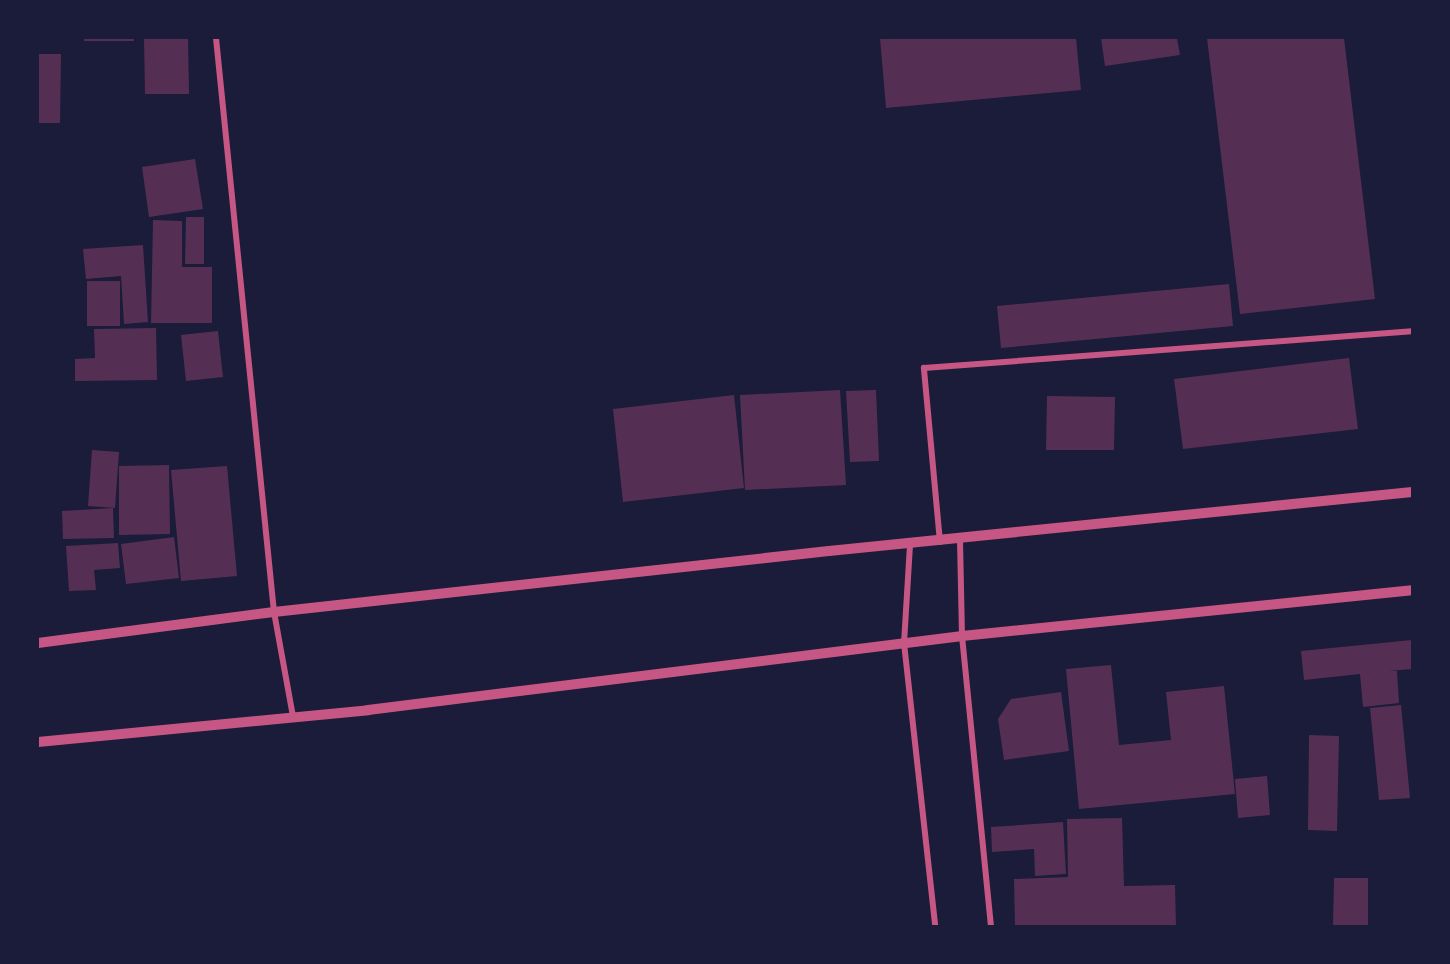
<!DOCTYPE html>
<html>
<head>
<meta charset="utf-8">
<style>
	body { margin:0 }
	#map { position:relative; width:1450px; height:964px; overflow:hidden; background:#1b1b3a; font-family:Lato,sans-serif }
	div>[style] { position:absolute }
	.building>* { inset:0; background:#542f53 }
	.minor>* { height:6px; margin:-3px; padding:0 3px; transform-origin:3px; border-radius:3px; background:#c65784 }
	.tertiary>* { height:10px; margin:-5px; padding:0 5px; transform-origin:5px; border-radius:5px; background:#c65784 }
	span { translate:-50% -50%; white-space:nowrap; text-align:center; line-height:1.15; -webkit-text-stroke:4.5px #1b1b3a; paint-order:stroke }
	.frame { position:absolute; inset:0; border:39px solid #1b1b3a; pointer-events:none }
</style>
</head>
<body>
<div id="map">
	<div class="building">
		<div style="clip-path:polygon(84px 38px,134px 38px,134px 41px,84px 41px)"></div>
		<div style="clip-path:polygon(144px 38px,188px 38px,189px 94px,145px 94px)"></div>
		<div style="clip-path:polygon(880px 38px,1076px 38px,1081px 90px,886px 108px)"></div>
		<div style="clip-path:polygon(1101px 38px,1177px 38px,1180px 55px,1105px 66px)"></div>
		<div style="clip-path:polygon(1207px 38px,1344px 38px,1375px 299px,1240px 314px)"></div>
		<div style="clip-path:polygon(38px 54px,61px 54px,60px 123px,38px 123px)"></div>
		<div style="clip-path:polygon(195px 159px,203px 209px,149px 217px,142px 167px)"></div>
		<div style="clip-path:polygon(186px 217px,204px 217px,204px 264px,185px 264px)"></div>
		<div style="clip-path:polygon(153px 220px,182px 221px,182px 267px,212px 267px,212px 323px,151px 323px)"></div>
		<div style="clip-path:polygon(143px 245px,148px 322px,124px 324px,121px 276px,86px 279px,83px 249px)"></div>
		<div style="clip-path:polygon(87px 281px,120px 281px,120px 326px,87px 326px)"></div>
		<div style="clip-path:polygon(1229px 284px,1233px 326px,1001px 348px,997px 306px)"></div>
		<div style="clip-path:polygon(156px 328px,157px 380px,75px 381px,75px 359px,95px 358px,94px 329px)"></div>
		<div style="clip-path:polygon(218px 331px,223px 377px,186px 381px,181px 335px)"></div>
		<div style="clip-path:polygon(1349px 358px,1358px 429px,1183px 449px,1174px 379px)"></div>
		<div style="clip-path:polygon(840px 390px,846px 485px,745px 490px,740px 395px)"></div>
		<div style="clip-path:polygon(876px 390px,879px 461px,850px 462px,846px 391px)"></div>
		<div style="clip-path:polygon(734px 395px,744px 488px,623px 502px,613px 409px)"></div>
		<div style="clip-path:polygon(1047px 396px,1115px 397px,1114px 450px,1046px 450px)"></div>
		<div style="clip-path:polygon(92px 450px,119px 452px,115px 508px,88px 506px)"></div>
		<div style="clip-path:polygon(169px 465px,170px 534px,119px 535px,119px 466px)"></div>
		<div style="clip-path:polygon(227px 466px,237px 576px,181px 581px,171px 470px)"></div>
		<div style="clip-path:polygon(113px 508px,114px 538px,63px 539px,62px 511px)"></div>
		<div style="clip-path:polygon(174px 537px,179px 578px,126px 584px,121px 544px)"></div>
		<div style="clip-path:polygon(118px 543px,120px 568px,94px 570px,96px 590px,69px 591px,66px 546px)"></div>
		<div style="clip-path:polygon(1412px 640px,1412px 669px,1389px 671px,1397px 671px,1399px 703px,1363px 707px,1360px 674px,1304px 680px,1301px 651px)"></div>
		<div style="clip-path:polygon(1111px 665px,1119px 745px,1171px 740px,1166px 692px,1224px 686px,1235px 794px,1079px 809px,1066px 669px)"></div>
		<div style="clip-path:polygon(1061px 692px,1069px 751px,1004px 760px,998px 719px,1011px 699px)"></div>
		<div style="clip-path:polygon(1401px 705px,1410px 798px,1379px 800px,1370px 708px)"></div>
		<div style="clip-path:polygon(1309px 735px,1339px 736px,1337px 831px,1308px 830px)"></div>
		<div style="clip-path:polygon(1267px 776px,1270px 815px,1238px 818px,1235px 779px)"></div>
		<div style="clip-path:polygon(1122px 818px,1124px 886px,1175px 885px,1176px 926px,1015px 926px,1014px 879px,1068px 877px,1067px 819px)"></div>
		<div style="clip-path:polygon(1063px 822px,1066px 874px,1035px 876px,1034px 849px,992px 852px,991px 827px)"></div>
		<div style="clip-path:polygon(1334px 878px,1368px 878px,1368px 926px,1333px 926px)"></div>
	</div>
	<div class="minor">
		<div style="left:216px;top:38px;width:577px;rotate:84.23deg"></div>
		<div style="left:274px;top:612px;width:107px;rotate:79.7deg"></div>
		<div style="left:960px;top:540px;width:96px;rotate:88.8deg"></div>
		<div style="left:962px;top:636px;width:291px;rotate:84.3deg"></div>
		<div style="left:940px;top:542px;width:175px;rotate:-95.3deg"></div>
		<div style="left:924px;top:368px;width:489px;rotate:-4.3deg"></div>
		<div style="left:910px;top:545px;width:98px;rotate:93.5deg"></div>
		<div style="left:904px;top:643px;width:285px;rotate:83.7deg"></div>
	</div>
	<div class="tertiary">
		<div style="left:38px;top:643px;width:238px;rotate:-7.5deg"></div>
		<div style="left:274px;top:612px;width:558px;rotate:-6.27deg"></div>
		<div style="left:829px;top:551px;width:586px;rotate:-5.78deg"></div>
		<div style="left:38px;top:742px;width:332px;rotate:-5.5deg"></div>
		<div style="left:368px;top:710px;width:599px;rotate:-7.1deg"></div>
		<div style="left:962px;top:636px;width:452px;rotate:-5.8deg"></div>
	</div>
	<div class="frame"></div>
</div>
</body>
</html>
